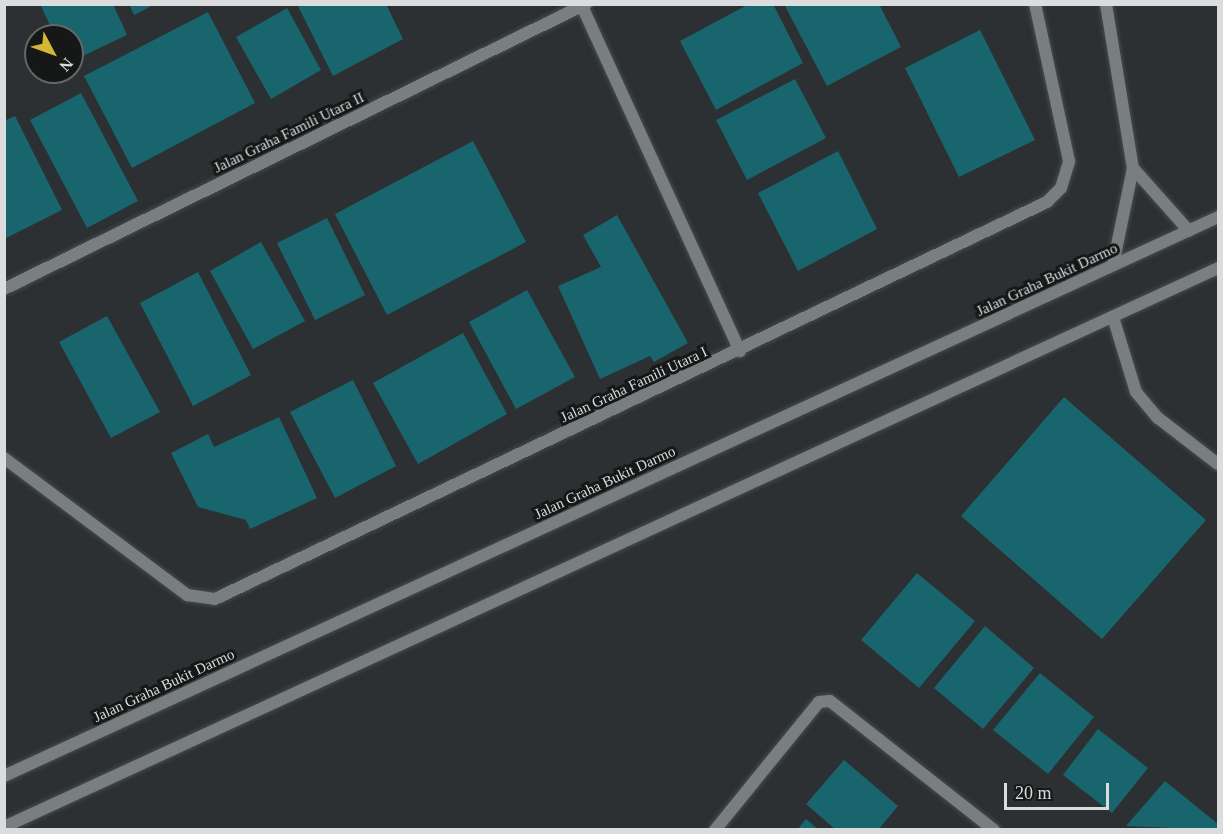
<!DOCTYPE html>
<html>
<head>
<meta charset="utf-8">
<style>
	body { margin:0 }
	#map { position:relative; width:1223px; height:834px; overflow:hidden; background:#2c3032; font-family:Georgia,serif }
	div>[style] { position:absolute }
	.building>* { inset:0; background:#18656d }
	.roads { filter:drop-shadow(0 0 2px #474b4d) drop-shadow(0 0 2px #474b4d) }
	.street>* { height:12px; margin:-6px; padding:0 6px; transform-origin:6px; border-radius:6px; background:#797e80 }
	span { translate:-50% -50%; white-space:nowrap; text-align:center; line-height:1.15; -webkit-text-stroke:6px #161818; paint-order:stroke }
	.street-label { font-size:15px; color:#dadcdd }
	.frame { position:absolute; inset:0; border:6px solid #dadcdd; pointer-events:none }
	.north { position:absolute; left:24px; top:24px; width:60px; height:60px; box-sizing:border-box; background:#161818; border:2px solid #646667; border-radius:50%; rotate:131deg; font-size:16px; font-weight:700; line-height:24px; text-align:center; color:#dadcdd }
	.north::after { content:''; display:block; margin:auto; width:21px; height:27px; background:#d4b635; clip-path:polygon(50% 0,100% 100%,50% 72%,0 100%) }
	.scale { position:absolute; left:1004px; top:783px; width:105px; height:27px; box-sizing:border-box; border:3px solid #dadcdd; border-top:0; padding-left:8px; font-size:18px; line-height:21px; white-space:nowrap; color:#dadcdd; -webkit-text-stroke:4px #161818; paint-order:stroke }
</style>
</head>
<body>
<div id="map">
	<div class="building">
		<div style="clip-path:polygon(40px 4px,113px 4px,127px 35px,72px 61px,72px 36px,55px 36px)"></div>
		<div style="clip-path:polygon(129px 4px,155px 4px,134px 15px)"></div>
		<div style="clip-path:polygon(297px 4px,386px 4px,403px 39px,333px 76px)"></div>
		<div style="clip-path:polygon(749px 4px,773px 4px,803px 63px,716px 110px,680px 41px)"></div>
		<div style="clip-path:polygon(784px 4px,879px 4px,901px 47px,827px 86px)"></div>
		<div style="clip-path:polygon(287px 8px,321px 70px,271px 99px,236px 37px)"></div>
		<div style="clip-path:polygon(208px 12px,255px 103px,132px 168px,84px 76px)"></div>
		<div style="clip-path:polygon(980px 30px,1035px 140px,959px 177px,905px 68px)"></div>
		<div style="clip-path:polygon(795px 79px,826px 138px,747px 180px,716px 120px)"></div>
		<div style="clip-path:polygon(81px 93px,138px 201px,87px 228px,30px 120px)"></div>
		<div style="clip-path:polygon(15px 116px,62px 210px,4px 239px,4px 121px)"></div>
		<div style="clip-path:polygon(473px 141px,526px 242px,387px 315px,335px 214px)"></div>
		<div style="clip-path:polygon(838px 151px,877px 229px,798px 271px,758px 193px)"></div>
		<div style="clip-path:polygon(617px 215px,688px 343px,654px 362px,650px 356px,600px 379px,558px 286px,601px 267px,583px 235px)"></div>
		<div style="clip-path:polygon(327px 218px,365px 295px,315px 320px,277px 243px)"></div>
		<div style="clip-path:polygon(261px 242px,305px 321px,253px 349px,210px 271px)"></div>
		<div style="clip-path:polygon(198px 272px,251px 375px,193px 406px,140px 303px)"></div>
		<div style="clip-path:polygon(527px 290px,575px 377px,516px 409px,469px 322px)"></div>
		<div style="clip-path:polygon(107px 316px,160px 412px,111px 438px,59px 342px)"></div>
		<div style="clip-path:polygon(463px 333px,507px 414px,418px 464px,373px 383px)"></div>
		<div style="clip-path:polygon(353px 380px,396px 466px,335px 498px,290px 412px)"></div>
		<div style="clip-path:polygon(1064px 397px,1206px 520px,1102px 639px,961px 516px)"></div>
		<div style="clip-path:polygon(279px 417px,317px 498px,250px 529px,246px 520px,198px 507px,171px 453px,208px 434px,214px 447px)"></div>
		<div style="clip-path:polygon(917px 573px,975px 621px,919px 688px,861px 640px)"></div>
		<div style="clip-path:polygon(985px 626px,1034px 668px,983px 729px,934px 688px)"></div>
		<div style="clip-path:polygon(1040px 673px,1094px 717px,1048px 774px,993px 730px)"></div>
		<div style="clip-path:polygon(1098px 729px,1148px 768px,1112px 813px,1063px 775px)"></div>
		<div style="clip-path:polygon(844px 760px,898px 806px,878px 830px,836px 830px,806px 804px)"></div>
		<div style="clip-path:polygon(1165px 781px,1218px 824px,1218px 830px,1126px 826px)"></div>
		<div style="clip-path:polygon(806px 819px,819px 830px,797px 830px)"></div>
	</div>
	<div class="roads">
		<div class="street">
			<div style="left:581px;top:4px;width:382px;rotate:65.4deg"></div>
			<div style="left:1106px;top:4px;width:166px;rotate:80.7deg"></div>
			<div style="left:1133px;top:168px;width:99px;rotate:101.7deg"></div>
			<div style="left:1133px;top:168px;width:84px;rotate:48.4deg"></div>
			<div style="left:4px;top:289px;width:648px;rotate:-26.09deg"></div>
			<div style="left:1113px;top:317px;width:78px;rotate:73deg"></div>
			<div style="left:1136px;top:392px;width:34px;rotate:50deg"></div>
			<div style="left:1158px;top:418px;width:76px;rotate:37.5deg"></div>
			<div style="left:4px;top:458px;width:229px;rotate:36.8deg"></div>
			<div style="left:187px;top:595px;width:28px;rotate:8deg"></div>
			<div style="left:215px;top:599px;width:922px;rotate:-25.51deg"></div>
			<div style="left:1047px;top:202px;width:20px;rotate:-45deg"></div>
			<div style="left:1061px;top:188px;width:28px;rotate:-73deg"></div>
			<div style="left:1069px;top:161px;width:161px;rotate:-102.2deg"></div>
			<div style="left:4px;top:776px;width:1337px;rotate:-24.72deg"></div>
			<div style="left:4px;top:827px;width:1337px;rotate:-24.72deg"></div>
			<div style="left:715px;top:830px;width:165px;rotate:-50.9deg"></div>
			<div style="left:819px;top:702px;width:11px;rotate:-5deg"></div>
			<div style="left:830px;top:701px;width:209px;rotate:38.2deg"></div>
		</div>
	</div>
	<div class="street-label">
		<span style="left:289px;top:133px;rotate:-26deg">Jalan Graha Famili Utara II</span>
		<span style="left:1047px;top:280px;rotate:-25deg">Jalan Graha Bukit Darmo</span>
		<span style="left:634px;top:385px;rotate:-25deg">Jalan Graha Famili Utara I</span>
		<span style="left:605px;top:483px;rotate:-25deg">Jalan Graha Bukit Darmo</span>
		<span style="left:164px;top:686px;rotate:-25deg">Jalan Graha Bukit Darmo</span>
	</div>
	<div class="frame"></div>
	<div class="north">N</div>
	<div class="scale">20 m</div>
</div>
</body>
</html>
